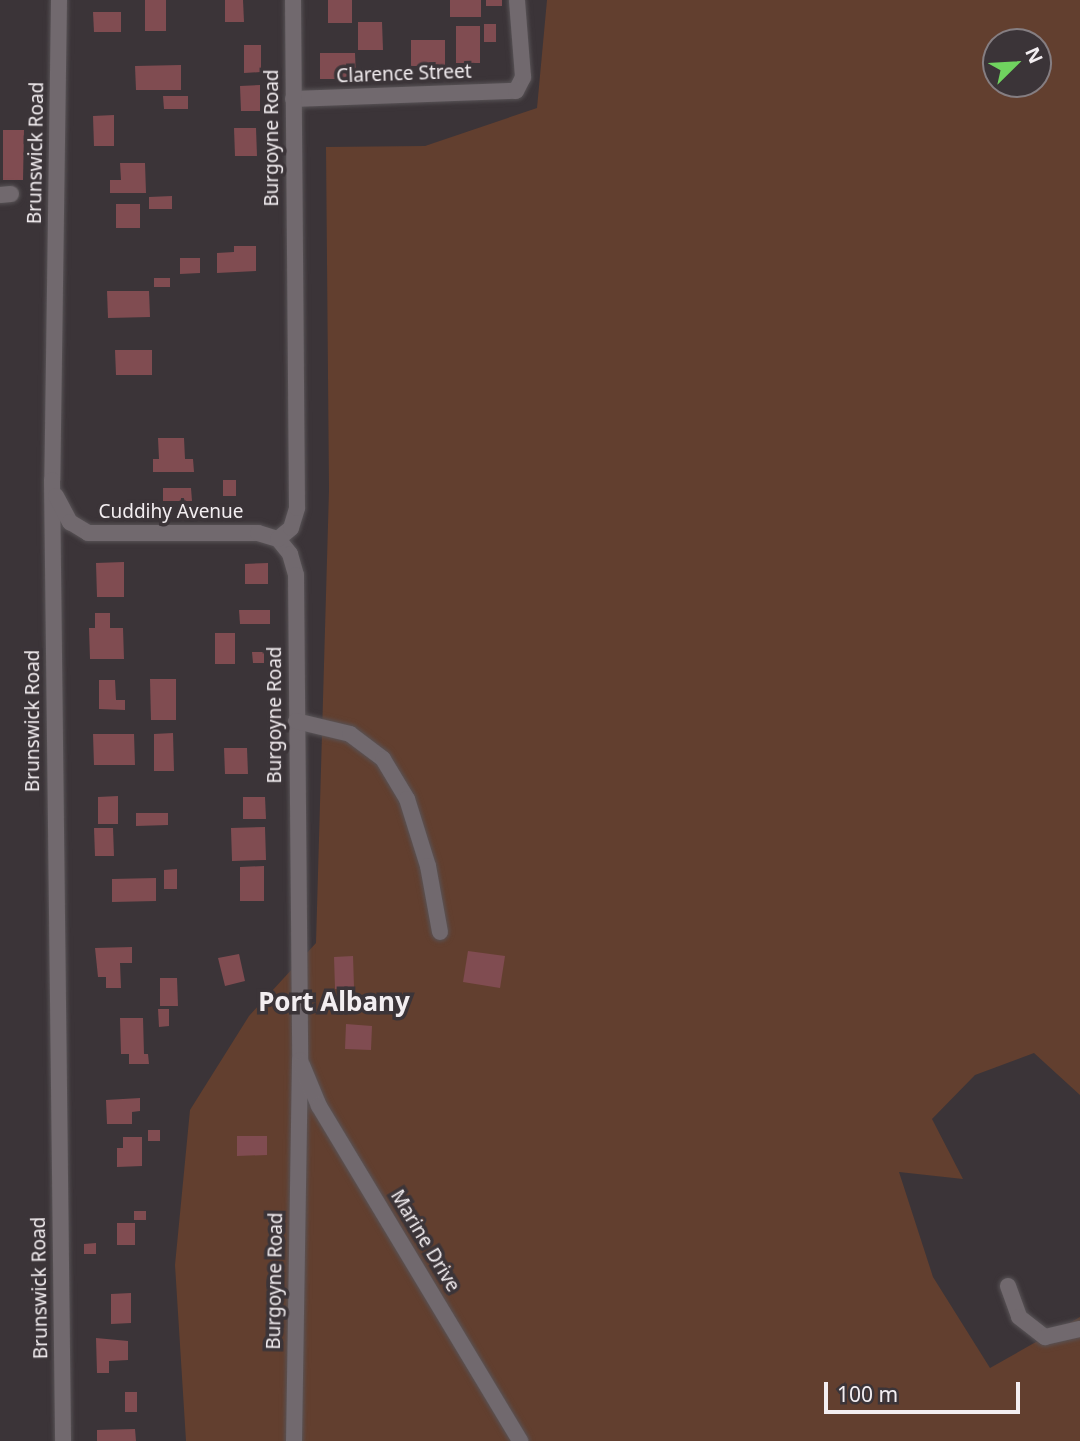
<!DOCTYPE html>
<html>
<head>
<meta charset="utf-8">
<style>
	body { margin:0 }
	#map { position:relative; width:1080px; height:1441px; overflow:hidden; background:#3b3438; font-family:"Noto Sans",sans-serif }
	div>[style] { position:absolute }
	.green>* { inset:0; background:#623f2f }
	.building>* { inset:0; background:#804c51 }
	.roads { filter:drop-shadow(0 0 2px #585356) drop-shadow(0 0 2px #585356) }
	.minor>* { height:16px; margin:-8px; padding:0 8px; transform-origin:8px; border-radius:8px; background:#71696e }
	span { translate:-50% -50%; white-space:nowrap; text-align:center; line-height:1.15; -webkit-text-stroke:7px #3b3438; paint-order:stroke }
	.street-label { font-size:19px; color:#f3eef1 }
	.district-label { font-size:26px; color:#f3eef1; font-weight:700 }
	.north { position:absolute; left:982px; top:28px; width:70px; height:70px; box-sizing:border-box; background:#3b3438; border:2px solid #857e82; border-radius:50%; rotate:66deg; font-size:19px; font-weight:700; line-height:28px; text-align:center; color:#f3eef1 }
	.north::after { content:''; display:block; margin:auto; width:24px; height:32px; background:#70d35f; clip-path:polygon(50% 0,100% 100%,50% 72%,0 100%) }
	.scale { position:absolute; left:824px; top:1382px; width:196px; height:32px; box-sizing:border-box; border:4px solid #f3eef1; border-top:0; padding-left:9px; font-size:21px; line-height:24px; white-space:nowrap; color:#f3eef1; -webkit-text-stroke:5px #3b3438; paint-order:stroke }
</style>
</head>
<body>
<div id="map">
	<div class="green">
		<div style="clip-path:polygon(evenodd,547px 0,1080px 0,1080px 1095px,1034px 1053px,975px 1075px,932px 1119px,963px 1179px,899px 1172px,933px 1277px,990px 1368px,1080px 1317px,1080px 1441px,186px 1441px,175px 1265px,190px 1110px,249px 1016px,316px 943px,329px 490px,326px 147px,425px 146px,537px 108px,547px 0,996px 42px,1038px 42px,1038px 84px,996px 84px,996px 42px)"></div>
	</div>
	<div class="building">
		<div style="clip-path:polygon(145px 0,166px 0,166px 31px,145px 31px)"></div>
		<div style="clip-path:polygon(225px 0,243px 0,244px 22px,225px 22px)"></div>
		<div style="clip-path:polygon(328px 0,352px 0,352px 23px,328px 23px)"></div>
		<div style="clip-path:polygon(450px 0,481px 0,481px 17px,450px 17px)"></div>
		<div style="clip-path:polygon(486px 0,502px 0,502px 6px,486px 6px)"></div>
		<div style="clip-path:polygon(93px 12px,121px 12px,121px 32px,94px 32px)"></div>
		<div style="clip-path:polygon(358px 22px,382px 22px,383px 50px,358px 50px)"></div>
		<div style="clip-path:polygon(484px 24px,496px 24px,496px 42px,484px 42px)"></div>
		<div style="clip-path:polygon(456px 26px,480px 26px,480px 63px,456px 63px)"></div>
		<div style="clip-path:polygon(411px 40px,445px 40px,445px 75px,426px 75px,426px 66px,411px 66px)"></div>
		<div style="clip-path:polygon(244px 45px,261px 45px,261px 72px,244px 73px)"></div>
		<div style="clip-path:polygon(320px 53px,355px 53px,356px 79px,320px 79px)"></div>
		<div style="clip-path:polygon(181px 65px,181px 90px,136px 90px,135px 66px)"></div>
		<div style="clip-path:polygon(260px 85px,260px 111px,241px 111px,240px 86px)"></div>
		<div style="clip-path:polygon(163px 96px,188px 96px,188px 109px,164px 109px)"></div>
		<div style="clip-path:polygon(114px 115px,114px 146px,94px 146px,93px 116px)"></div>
		<div style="clip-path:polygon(234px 128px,256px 128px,257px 156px,235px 156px)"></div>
		<div style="clip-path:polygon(3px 130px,24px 130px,23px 180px,3px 180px)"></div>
		<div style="clip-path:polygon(120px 163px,145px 163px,146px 193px,110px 193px,110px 180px,121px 180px)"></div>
		<div style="clip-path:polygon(172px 196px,172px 209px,149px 209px,149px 197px)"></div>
		<div style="clip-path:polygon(116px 204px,140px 204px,140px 228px,116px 228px)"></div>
		<div style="clip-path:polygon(234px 246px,256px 246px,256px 271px,217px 273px,217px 253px,234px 252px)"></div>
		<div style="clip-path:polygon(180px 258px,200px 258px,200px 273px,180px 274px)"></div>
		<div style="clip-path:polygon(154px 278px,170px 278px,170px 287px,154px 287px)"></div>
		<div style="clip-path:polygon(107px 291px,149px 291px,150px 317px,108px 318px)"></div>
		<div style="clip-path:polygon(115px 350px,152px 350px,152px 375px,116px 375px)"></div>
		<div style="clip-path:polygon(158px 438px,184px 438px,185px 459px,193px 459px,194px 472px,153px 472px,153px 459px,159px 459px)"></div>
		<div style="clip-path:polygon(223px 480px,236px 480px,236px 496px,223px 496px)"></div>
		<div style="clip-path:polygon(163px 488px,191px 488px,192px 501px,163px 501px)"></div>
		<div style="clip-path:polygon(124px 562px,124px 597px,97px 597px,96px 563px)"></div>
		<div style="clip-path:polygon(268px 563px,268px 584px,245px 584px,245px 564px)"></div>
		<div style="clip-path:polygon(239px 610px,270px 610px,270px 624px,240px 624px)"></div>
		<div style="clip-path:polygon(95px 613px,110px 613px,110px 628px,123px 628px,124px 659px,90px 659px,89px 628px,95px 628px)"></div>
		<div style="clip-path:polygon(215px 633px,235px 633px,235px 664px,215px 664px)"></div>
		<div style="clip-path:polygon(252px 652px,264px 652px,264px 663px,253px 663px)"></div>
		<div style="clip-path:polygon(150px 679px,176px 679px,176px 720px,151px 720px)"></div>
		<div style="clip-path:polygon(99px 680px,115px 680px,116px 700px,125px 700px,125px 710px,99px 709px)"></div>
		<div style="clip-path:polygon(173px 733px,174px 771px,154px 771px,154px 734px)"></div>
		<div style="clip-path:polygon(93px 734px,134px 734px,135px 765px,94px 765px)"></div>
		<div style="clip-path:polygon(224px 748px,247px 748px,248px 774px,225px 774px)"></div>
		<div style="clip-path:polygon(118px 796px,118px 824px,98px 824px,98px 797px)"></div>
		<div style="clip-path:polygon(243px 797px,265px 797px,266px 819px,243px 819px)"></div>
		<div style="clip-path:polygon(136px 813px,168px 813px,168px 825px,136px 826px)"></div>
		<div style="clip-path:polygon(265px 827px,266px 860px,232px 861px,231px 828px)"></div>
		<div style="clip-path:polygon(94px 828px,113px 828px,114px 856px,95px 856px)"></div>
		<div style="clip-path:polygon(264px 866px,264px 901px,240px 901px,240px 867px)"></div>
		<div style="clip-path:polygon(177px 869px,177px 889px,164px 889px,164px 870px)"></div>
		<div style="clip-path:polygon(156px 878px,156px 901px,112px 902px,112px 879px)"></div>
		<div style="clip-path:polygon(132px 947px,132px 963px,120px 963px,121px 988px,106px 988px,106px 977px,98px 977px,95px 948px)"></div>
		<div style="clip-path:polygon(468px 951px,505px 956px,500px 988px,463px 982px)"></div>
		<div style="clip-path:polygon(239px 954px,245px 981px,225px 986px,218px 958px)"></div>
		<div style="clip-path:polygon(353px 956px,354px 988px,335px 989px,334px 957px)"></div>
		<div style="clip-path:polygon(160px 978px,177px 978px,178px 1006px,160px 1006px)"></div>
		<div style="clip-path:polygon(158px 1009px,169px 1009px,169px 1026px,159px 1027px)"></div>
		<div style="clip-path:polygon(120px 1018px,143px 1018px,144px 1054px,148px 1054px,149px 1064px,129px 1064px,129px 1054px,121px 1054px)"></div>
		<div style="clip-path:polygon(346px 1024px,372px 1026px,371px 1050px,345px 1049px)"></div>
		<div style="clip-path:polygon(140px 1098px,140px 1111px,132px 1112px,132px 1124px,107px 1124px,106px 1100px)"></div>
		<div style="clip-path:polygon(148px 1130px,160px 1130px,160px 1141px,148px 1141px)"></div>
		<div style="clip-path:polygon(237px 1136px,267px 1136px,267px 1155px,237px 1156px)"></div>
		<div style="clip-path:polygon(123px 1137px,142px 1137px,142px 1166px,117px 1167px,117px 1148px,123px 1148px)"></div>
		<div style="clip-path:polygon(134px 1211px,146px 1211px,146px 1220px,134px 1220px)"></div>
		<div style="clip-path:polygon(117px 1223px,135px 1223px,135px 1245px,117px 1245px)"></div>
		<div style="clip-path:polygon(96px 1243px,96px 1254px,84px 1254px,84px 1244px)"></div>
		<div style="clip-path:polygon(131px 1293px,131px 1323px,111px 1324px,111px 1294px)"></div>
		<div style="clip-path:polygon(96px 1338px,128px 1341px,128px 1360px,109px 1361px,109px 1373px,97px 1373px)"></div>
		<div style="clip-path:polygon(125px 1392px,137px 1392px,137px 1412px,125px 1412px)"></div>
		<div style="clip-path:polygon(135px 1429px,136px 1441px,97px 1441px,97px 1430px)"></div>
	</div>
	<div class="roads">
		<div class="minor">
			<div style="left:59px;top:0;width:480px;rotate:90.8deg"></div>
			<div style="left:52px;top:480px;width:961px;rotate:89.34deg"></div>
			<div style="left:293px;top:99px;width:223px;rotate:-2.1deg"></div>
			<div style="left:516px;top:91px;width:16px;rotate:-63deg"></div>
			<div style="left:523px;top:77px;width:77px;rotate:-94.5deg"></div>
			<div style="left:0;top:195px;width:11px;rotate:-5deg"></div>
			<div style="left:56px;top:496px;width:30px;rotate:62deg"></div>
			<div style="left:70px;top:522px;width:21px;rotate:31deg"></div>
			<div style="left:88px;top:533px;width:170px"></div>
			<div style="left:258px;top:533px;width:21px;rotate:17deg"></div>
			<div style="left:278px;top:539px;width:19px;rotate:51deg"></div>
			<div style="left:290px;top:554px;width:22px;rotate:74deg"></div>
			<div style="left:296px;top:575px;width:485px;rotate:89.5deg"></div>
			<div style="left:300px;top:1060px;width:381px;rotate:90.9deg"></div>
			<div style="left:278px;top:539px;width:17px;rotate:-40deg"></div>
			<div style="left:291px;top:528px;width:21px;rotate:-73deg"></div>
			<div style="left:297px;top:508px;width:508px;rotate:-90.45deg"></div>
			<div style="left:296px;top:721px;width:56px;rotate:13.5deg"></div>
			<div style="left:350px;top:734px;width:41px;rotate:37.1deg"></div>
			<div style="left:383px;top:759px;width:47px;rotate:59deg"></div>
			<div style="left:407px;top:799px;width:70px;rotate:72.6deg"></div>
			<div style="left:428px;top:866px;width:67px;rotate:79.7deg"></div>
			<div style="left:302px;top:1065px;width:44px;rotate:67.5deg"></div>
			<div style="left:319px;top:1106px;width:391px;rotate:59deg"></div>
			<div style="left:1008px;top:1286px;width:33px;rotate:70deg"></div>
			<div style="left:1019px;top:1317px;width:33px;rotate:38deg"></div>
			<div style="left:1045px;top:1337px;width:36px;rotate:-13deg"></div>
		</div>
	</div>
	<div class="street-label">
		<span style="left:404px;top:74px;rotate:-2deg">Clarence Street</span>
		<span style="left:272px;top:138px;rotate:-90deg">Burgoyne Road</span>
		<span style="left:36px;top:153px;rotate:-89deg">Brunswick Road</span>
		<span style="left:171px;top:512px">Cuddihy Avenue</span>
		<span style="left:275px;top:715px;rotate:-90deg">Burgoyne Road</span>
		<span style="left:33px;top:721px;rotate:-90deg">Brunswick Road</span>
		<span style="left:425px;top:1241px;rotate:59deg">Marine Drive</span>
		<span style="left:275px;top:1281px;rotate:-89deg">Burgoyne Road</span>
		<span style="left:40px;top:1288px;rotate:-91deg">Brunswick Road</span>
	</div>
	<div class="district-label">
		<span style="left:334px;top:1002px">Port Albany</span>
	</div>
	<div class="north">N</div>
	<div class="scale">100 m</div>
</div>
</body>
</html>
